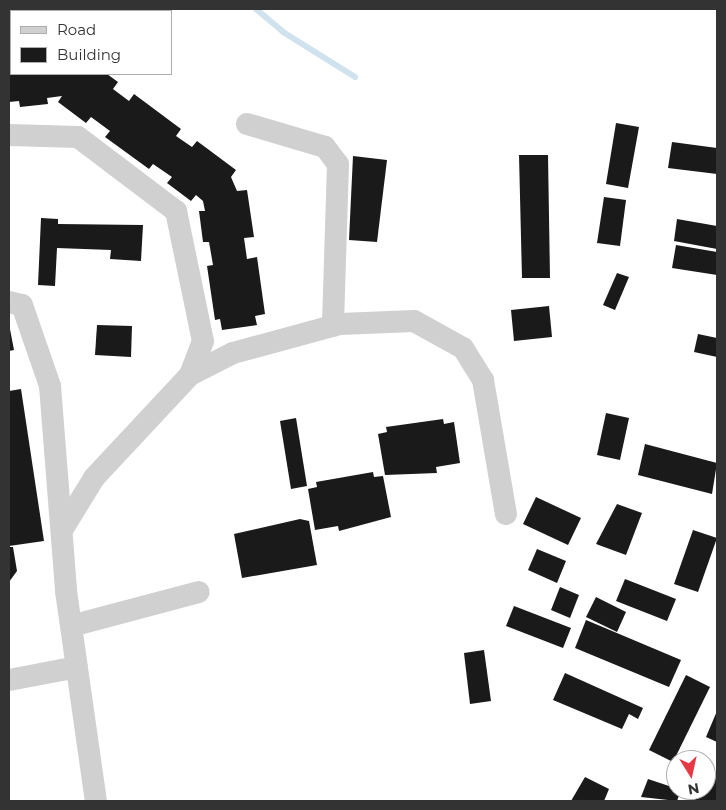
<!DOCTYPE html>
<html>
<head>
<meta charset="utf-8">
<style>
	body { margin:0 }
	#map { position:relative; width:726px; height:810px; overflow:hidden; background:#fff; font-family:Montserrat,sans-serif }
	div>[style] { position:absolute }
	.stream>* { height:6px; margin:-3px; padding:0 3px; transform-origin:3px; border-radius:3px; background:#cfe2ee }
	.building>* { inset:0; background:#1a1a1a }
	.street>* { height:22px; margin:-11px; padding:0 11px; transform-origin:11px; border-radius:11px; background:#d0d0d0 }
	span { translate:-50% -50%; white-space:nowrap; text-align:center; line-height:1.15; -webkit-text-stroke:5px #fff; paint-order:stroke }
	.frame { position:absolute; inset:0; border:10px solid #333; pointer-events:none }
	.legend { position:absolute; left:10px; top:10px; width:162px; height:65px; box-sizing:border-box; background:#fff; border:1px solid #adadad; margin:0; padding:6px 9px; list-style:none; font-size:15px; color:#333 }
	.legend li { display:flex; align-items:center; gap:10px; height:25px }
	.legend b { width:25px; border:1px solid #adadad }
	.north { position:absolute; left:666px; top:750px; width:50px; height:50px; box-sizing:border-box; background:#fff; border:1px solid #adadad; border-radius:50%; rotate:170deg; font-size:14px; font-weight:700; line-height:20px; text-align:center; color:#333 }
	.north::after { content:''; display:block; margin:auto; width:18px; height:22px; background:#e63946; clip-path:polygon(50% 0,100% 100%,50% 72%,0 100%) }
</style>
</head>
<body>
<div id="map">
	<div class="stream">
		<div style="left:256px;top:9px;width:35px;rotate:40deg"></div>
		<div style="left:283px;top:32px;width:85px;rotate:32deg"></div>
	</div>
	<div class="building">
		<div style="clip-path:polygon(9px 63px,11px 74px,107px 74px,118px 82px,113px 89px,129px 101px,134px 94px,181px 129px,176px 136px,192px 147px,197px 141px,236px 170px,231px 177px,237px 191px,247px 190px,254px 237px,244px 238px,247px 259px,257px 257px,265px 314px,255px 316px,257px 325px,222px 330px,220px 319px,215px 320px,207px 266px,213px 265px,209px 242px,203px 242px,199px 211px,205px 211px,203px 201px,196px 195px,191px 201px,167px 183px,172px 177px,153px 164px,149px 169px,105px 137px,110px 131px,91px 117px,86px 123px,58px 102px,62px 96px,47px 98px,48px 104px,20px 107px,19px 101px,9px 102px)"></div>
		<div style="clip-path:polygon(616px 123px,639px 127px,628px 188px,606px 184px)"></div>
		<div style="clip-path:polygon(672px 142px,717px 148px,717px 174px,668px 168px)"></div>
		<div style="clip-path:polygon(519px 155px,548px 155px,550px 278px,522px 278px)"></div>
		<div style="clip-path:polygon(353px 156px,387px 160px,377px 242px,349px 240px)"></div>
		<div style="clip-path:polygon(604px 197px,626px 200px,620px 246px,597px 243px)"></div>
		<div style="clip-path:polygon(41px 218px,58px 219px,58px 224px,143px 225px,141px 261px,110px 259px,111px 250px,57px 248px,55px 286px,38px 285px)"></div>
		<div style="clip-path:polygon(677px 219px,717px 226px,717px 249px,674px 241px)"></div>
		<div style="clip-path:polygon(676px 245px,717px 252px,717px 275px,672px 268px)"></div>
		<div style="clip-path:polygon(617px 273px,629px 277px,615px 310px,603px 305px)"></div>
		<div style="clip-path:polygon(549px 306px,552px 337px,514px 341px,511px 310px)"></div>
		<div style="clip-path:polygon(9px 324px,14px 350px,9px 351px)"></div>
		<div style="clip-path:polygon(97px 325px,132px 326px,131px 357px,95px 355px)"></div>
		<div style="clip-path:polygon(698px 334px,717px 338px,717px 357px,694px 352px)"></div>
		<div style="clip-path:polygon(21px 389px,44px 541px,9px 546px,9px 391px)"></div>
		<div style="clip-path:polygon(606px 413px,629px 418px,620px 460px,597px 455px)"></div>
		<div style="clip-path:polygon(296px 418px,307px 486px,291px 489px,280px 421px)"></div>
		<div style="clip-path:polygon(443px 419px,444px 424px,454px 422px,460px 463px,436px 467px,437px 473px,385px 475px,378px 434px,387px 432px,386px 427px)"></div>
		<div style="clip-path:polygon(645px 444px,717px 463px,712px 494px,638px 475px)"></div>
		<div style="clip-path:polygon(373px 472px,374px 477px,383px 476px,391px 517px,339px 531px,338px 526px,315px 530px,308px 489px,317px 487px,316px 482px)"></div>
		<div style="clip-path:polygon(536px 497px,581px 518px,568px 545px,523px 524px)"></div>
		<div style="clip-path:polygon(617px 504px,642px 513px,626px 555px,596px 544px)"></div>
		<div style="clip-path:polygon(300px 519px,309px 521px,317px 565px,242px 578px,234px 534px)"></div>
		<div style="clip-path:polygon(693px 530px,717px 538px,698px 592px,674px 584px)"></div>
		<div style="clip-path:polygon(9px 547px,13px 547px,17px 571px,9px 582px)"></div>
		<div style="clip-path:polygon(537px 549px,566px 561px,557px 583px,528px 570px)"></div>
		<div style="clip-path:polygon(625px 579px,676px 599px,667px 621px,616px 601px)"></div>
		<div style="clip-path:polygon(560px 587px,579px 595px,570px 618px,551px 610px)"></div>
		<div style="clip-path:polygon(596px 597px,626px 612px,617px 632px,586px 617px)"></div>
		<div style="clip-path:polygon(514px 606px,571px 628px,563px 648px,506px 626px)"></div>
		<div style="clip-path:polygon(586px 620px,681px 660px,669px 687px,575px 648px)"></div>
		<div style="clip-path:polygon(484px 650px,491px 701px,470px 704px,464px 653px)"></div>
		<div style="clip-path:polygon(565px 673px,643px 708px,638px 719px,629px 714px,622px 729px,553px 700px)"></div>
		<div style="clip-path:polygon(686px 675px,710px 687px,673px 762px,649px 750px)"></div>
		<div style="clip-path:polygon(717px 711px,717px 742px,706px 737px)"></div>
		<div style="clip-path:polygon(717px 775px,716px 801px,689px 801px,706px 790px)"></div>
		<div style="clip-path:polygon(585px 777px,609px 789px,604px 801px,571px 801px)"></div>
		<div style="clip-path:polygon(648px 779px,681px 790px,677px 801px,641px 797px)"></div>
	</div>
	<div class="street">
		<div style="left:247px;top:124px;width:81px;rotate:16.4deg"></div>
		<div style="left:325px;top:147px;width:21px;rotate:53deg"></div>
		<div style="left:338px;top:164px;width:162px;rotate:91.8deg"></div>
		<div style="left:9px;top:135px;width:69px;rotate:1.7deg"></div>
		<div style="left:78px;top:137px;width:123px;rotate:37.1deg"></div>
		<div style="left:176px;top:211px;width:133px;rotate:78.3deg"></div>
		<div style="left:203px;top:341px;width:36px;rotate:111deg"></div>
		<div style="left:190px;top:375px;width:141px;rotate:133deg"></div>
		<div style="left:94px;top:478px;width:61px;rotate:121.6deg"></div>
		<div style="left:9px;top:302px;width:13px;rotate:13deg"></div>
		<div style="left:22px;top:305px;width:86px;rotate:70.9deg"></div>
		<div style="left:50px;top:386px;width:206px;rotate:85.5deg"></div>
		<div style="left:66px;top:591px;width:212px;rotate:81.9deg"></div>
		<div style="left:190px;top:375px;width:48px;rotate:-27.1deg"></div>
		<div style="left:233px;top:353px;width:111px;rotate:-15.2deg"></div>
		<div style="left:340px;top:324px;width:74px;rotate:-2.3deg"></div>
		<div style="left:414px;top:321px;width:56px;rotate:28.9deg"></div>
		<div style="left:463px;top:348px;width:38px;rotate:58deg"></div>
		<div style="left:483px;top:380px;width:136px;rotate:80.3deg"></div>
		<div style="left:71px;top:626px;width:132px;rotate:-14.9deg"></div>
		<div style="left:9px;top:680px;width:69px;rotate:-10.8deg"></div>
	</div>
	<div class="frame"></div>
	<ul class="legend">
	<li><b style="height:6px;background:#d0d0d0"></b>Road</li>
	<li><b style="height:14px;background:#1a1a1a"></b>Building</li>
	</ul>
	<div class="north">N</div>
</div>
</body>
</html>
